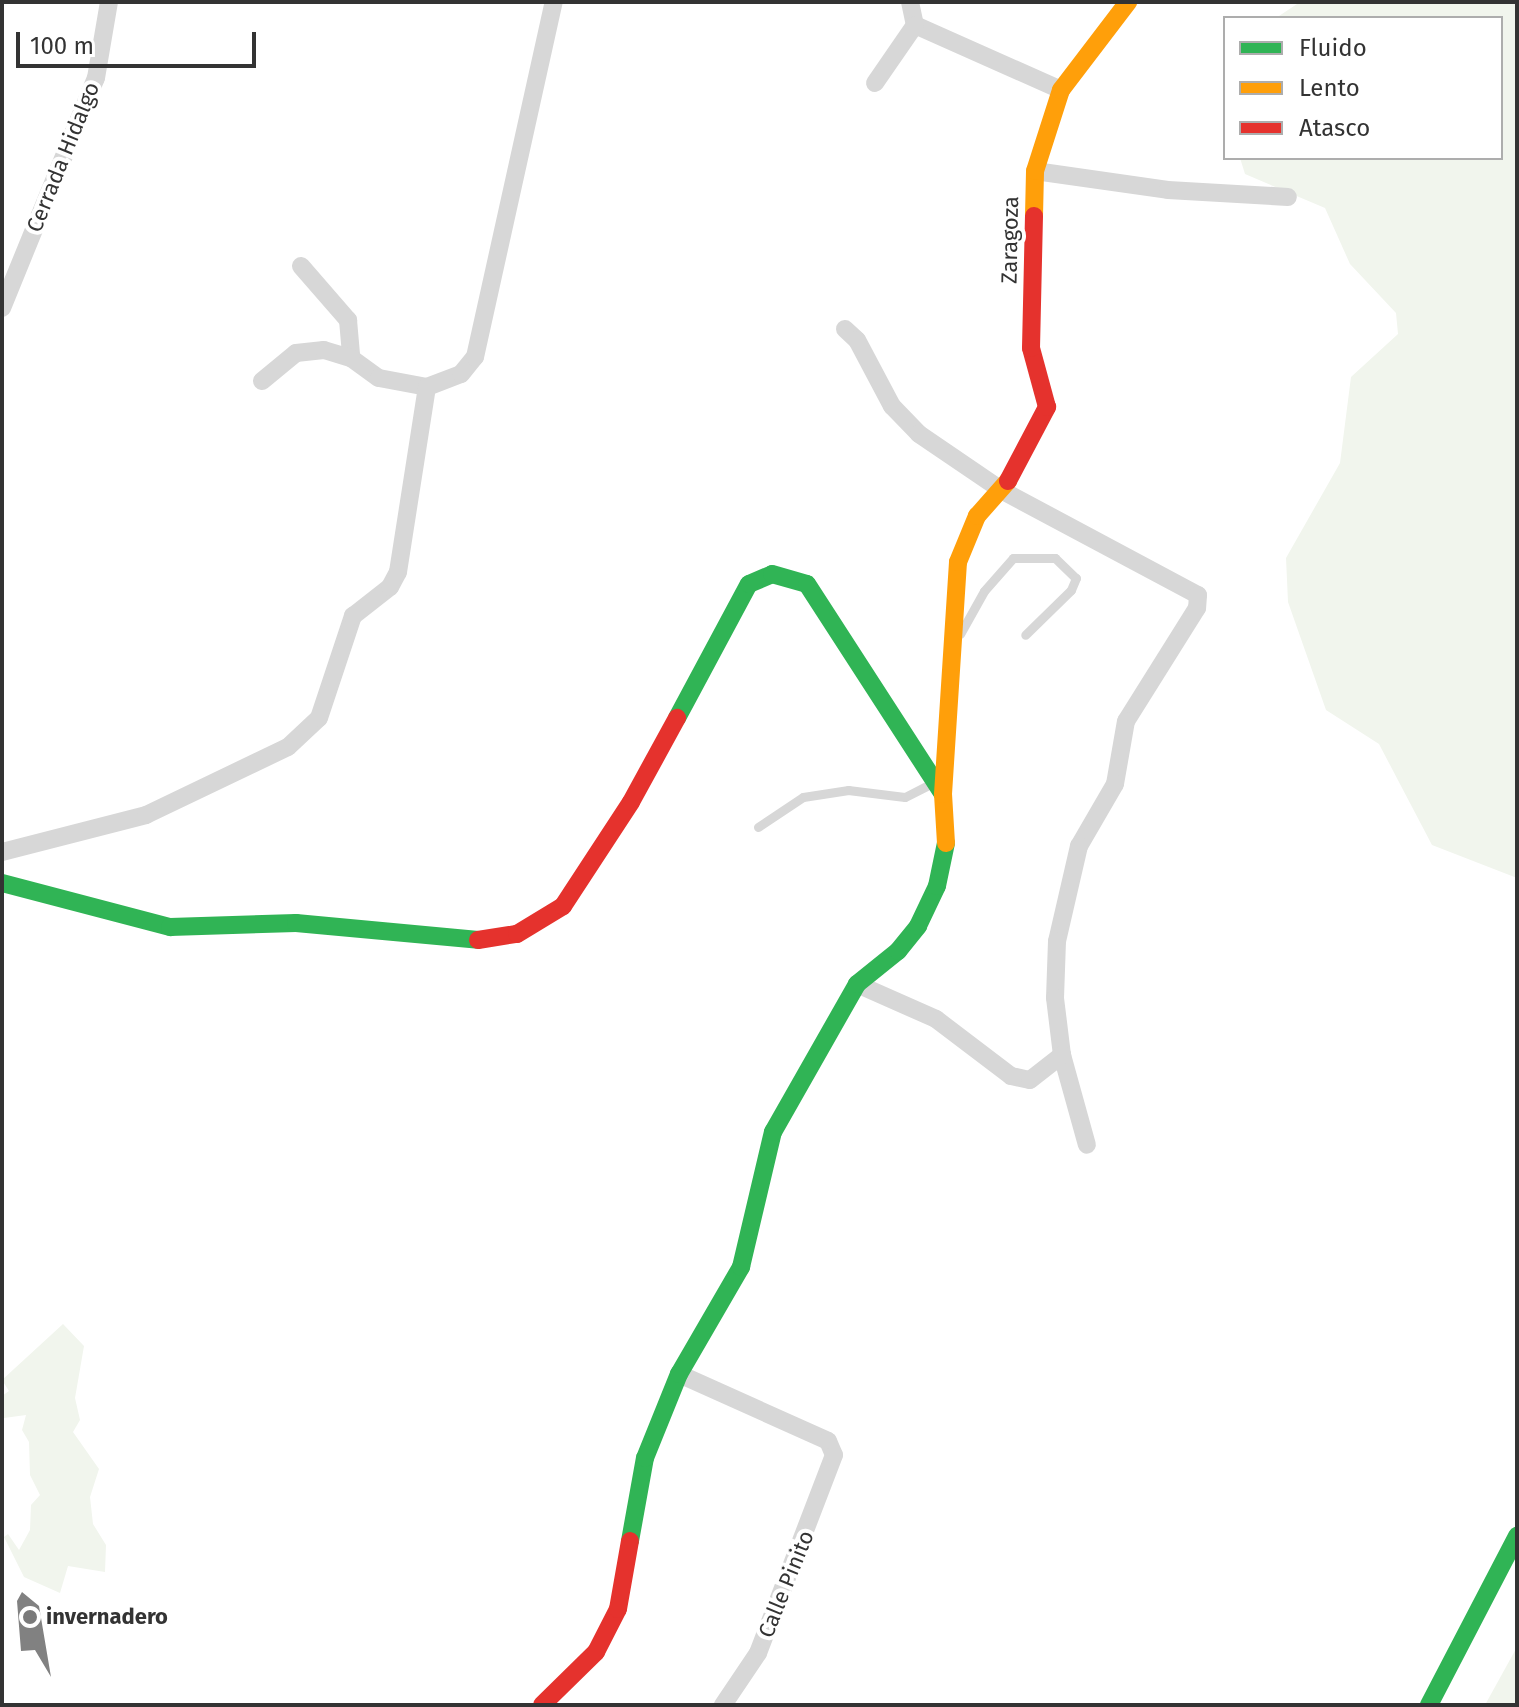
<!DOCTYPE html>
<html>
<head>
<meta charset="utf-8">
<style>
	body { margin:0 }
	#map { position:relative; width:1519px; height:1707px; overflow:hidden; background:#fff; font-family:"Fira Sans",sans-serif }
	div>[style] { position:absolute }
	.green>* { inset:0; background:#f1f5ed }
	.building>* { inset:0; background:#818181 }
	.lane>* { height:9px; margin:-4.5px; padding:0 4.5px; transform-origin:4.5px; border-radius:4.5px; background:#d7d7d7 }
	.street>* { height:18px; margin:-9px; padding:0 9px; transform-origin:9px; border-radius:9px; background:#d7d7d7 }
	.fast>* { height:18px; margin:-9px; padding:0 9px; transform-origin:9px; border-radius:9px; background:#30b455 }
	.slow>* { height:18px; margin:-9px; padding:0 9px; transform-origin:9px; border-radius:9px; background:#ff9f0a }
	.jam>* { height:18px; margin:-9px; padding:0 9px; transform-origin:9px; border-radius:9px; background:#e5322d }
	.dots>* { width:22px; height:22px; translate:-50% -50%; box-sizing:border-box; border:4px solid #fff; border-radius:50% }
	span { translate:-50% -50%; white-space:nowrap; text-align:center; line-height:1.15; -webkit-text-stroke:8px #fff; paint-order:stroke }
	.street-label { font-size:22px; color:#333 }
	.poi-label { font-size:22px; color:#333; font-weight:700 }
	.left { translate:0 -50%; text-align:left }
	.frame { position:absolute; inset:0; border:4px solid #333; pointer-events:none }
	.legend { position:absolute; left:1223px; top:16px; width:280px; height:144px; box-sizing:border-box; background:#fff; border:2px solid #adadad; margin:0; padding:10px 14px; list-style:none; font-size:24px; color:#333 }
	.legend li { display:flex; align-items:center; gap:16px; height:40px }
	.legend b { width:40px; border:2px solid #adadad }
	.scale { position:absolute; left:16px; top:32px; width:240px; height:36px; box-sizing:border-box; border:4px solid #333; border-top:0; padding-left:10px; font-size:24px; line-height:28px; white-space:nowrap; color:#333; -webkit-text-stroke:6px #fff; paint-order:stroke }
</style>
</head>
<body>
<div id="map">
	<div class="green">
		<div style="clip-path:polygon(1300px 2px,1517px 2px,1517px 878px,1432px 845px,1379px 744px,1326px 710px,1288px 602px,1286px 558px,1340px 463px,1351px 377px,1398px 334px,1396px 313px,1350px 264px,1325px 208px,1245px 174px,1240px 158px,1501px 158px,1501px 18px,1276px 18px)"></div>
		<div style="clip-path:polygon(63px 1324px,84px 1346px,75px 1398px,80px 1420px,73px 1432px,99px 1469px,90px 1497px,93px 1524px,106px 1545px,105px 1572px,68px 1566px,60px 1593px,24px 1577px,4px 1537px,8px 1534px,19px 1550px,30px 1530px,31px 1505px,40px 1495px,30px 1475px,29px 1442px,22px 1430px,26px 1415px,4px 1418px,2px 1396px,9px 1391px,2px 1380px)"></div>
		<div style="clip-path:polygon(1517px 1647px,1517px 1705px,1485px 1705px)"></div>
	</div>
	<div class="building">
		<div style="clip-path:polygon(22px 1592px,39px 1606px,51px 1677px,35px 1650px,21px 1651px,17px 1601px)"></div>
	</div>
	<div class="lane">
		<div style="left:960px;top:634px;width:49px;rotate:-60.8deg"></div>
		<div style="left:984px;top:591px;width:44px;rotate:-48.7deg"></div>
		<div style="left:1013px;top:558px;width:42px"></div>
		<div style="left:1055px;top:558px;width:29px;rotate:44deg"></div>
		<div style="left:1076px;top:578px;width:13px;rotate:113deg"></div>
		<div style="left:1071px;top:590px;width:64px;rotate:135.6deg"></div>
		<div style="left:758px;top:827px;width:54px;rotate:-33.7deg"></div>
		<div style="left:803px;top:797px;width:46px;rotate:-8.8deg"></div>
		<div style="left:848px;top:790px;width:57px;rotate:7deg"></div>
		<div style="left:905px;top:797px;width:30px;rotate:-27deg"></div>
	</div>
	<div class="street">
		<div style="left:910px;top:2px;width:24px;rotate:78deg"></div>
		<div style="left:915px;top:25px;width:160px;rotate:24deg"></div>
		<div style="left:875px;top:83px;width:70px;rotate:-55.4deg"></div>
		<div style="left:1035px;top:171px;width:134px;rotate:8.1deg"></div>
		<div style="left:1168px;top:190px;width:120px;rotate:3.3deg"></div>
		<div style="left:301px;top:266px;width:72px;rotate:49deg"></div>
		<div style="left:348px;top:320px;width:38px;rotate:85deg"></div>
		<div style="left:351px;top:358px;width:34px;rotate:36deg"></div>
		<div style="left:379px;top:378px;width:49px;rotate:10.6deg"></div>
		<div style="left:2px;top:308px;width:248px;rotate:-67.8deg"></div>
		<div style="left:96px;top:78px;width:77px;rotate:-80.3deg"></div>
		<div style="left:845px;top:329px;width:16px;rotate:43deg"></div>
		<div style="left:857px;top:340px;width:75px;rotate:62.1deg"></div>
		<div style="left:892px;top:406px;width:39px;rotate:46deg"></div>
		<div style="left:919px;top:434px;width:102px;rotate:34.2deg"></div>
		<div style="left:1003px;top:491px;width:221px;rotate:28.1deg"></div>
		<div style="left:1198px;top:595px;width:13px;rotate:94deg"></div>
		<div style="left:1197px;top:608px;width:133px;rotate:122.1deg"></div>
		<div style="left:1126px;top:721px;width:64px;rotate:99.9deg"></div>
		<div style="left:1115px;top:784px;width:72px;rotate:120.1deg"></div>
		<div style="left:1079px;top:846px;width:98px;rotate:103deg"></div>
		<div style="left:1057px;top:941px;width:57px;rotate:92deg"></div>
		<div style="left:1055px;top:998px;width:57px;rotate:83deg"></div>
		<div style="left:1062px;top:1055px;width:93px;rotate:74.5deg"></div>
		<div style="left:262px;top:381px;width:44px;rotate:-39.5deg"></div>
		<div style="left:296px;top:353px;width:28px;rotate:-6deg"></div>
		<div style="left:324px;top:350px;width:28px;rotate:17deg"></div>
		<div style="left:2px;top:852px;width:149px;rotate:-14.4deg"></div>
		<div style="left:146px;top:815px;width:157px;rotate:-25.6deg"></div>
		<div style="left:288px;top:747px;width:42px;rotate:-43.1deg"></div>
		<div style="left:319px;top:718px;width:108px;rotate:-71.6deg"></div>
		<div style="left:353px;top:616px;width:47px;rotate:-38.1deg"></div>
		<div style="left:390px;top:587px;width:17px;rotate:-62deg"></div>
		<div style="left:398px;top:572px;width:187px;rotate:-81.1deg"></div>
		<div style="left:427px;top:387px;width:36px;rotate:-21deg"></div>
		<div style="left:461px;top:374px;width:22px;rotate:-51deg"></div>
		<div style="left:475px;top:357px;width:364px;rotate:-77.5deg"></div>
		<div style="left:857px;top:984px;width:86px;rotate:23.9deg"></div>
		<div style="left:936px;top:1019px;width:94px;rotate:37.2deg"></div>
		<div style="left:1011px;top:1076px;width:19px;rotate:12deg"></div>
		<div style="left:1030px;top:1080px;width:41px;rotate:-38deg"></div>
		<div style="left:679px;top:1374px;width:163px;rotate:24.2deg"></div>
		<div style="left:828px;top:1441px;width:15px;rotate:67deg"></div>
		<div style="left:834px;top:1455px;width:212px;rotate:111deg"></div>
		<div style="left:758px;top:1653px;width:63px;rotate:123.9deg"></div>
	</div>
	<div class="fast">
		<div style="left:677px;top:718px;width:152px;rotate:-61.8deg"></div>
		<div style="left:749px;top:584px;width:25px;rotate:-23deg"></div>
		<div style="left:772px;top:574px;width:36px;rotate:16deg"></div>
		<div style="left:807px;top:584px;width:250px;rotate:57.1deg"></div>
		<div style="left:2px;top:883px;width:174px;rotate:14.7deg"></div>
		<div style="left:170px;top:927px;width:126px;rotate:-1.8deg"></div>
		<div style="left:296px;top:923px;width:183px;rotate:5.3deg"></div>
		<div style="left:630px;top:1541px;width:84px;rotate:-79.8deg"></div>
		<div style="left:645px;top:1458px;width:91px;rotate:-68deg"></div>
		<div style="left:679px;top:1374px;width:124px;rotate:-59.9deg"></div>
		<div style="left:741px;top:1267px;width:139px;rotate:-76.7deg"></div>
		<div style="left:773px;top:1132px;width:170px;rotate:-60.4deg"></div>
		<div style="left:857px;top:984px;width:53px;rotate:-38.8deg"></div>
		<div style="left:898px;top:951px;width:32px;rotate:-51deg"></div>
		<div style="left:918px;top:926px;width:44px;rotate:-64.6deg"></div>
		<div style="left:937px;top:886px;width:44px;rotate:-78.2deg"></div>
		<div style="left:1429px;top:1705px;width:191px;rotate:-62.5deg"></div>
	</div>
	<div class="slow">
		<div style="left:1034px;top:216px;width:45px;rotate:-88.7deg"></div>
		<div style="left:1035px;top:171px;width:85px;rotate:-72.2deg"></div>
		<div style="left:1061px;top:90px;width:111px;rotate:-52.7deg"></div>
		<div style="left:946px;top:843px;width:49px;rotate:-93.5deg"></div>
		<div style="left:943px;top:794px;width:232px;rotate:-86.3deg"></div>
		<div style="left:958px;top:562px;width:50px;rotate:-67.6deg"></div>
		<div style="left:977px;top:516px;width:47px;rotate:-48.5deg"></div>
	</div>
	<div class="jam">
		<div style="left:1008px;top:481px;width:84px;rotate:-62.2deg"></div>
		<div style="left:1047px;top:407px;width:61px;rotate:-105.2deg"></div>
		<div style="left:1031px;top:348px;width:132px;rotate:-88.7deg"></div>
		<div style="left:478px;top:940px;width:39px;rotate:-9deg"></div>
		<div style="left:517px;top:934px;width:54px;rotate:-31.3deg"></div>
		<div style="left:563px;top:906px;width:124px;rotate:-56.8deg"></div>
		<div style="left:631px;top:802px;width:96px;rotate:-61.3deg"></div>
		<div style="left:542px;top:1705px;width:76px;rotate:-44.5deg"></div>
		<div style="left:596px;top:1652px;width:48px;rotate:-62.9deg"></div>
		<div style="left:618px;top:1609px;width:69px;rotate:-80deg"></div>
	</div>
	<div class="dots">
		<div style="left:30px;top:1617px;background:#7a7a7a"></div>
	</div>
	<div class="street-label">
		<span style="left:63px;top:157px;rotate:-68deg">Cerrada Hidalgo</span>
		<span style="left:1010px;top:240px;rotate:-89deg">Zaragoza</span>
		<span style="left:786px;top:1584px;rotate:-68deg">Calle Pinito</span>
	</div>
	<div class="poi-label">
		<span class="left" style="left:46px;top:1617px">invernadero</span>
	</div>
	<div class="frame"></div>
	<ul class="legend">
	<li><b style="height:10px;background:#30b455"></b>Fluido</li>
	<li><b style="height:10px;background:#ff9f0a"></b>Lento</li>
	<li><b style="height:10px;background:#e5322d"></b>Atasco</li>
	</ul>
	<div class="scale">100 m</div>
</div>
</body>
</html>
